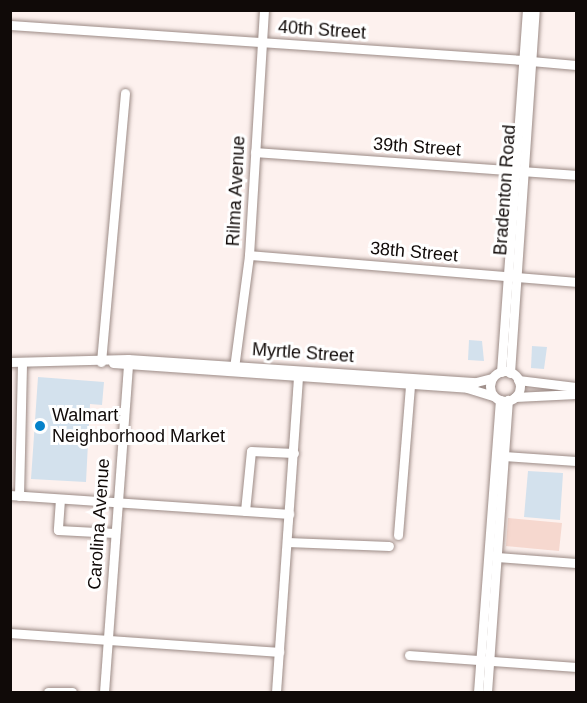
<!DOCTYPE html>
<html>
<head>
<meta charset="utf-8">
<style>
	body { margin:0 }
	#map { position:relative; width:587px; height:703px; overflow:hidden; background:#fdf1ee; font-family:Arial,sans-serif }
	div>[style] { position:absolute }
	.green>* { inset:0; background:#f6d8cf }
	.building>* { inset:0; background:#d3e1ed }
	.roads { filter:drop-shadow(0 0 2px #9c8b86) drop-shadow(0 0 2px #9c8b86) }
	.minor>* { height:9px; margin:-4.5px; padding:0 4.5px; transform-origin:4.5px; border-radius:4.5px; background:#fff }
	.minor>.ring { margin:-4.5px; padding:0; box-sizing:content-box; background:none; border:9px solid #fff; border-radius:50% }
	.dots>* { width:16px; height:16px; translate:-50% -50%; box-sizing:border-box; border:3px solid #fff; border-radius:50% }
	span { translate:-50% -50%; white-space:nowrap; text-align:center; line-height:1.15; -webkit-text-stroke:6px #fff; paint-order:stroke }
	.street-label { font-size:18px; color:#100a08 }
	.poi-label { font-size:18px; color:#100a08 }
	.left { translate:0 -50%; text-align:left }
	.frame { position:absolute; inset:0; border:12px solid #100a08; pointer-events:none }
</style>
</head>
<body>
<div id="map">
	<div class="green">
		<div style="clip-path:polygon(508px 518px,562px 523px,559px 551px,506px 546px)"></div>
	</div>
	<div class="building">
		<div style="clip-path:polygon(469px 340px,482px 341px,484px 361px,468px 360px)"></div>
		<div style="clip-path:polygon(532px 346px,547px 347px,544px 369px,531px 368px)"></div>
		<div style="clip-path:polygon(38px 377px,104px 382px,102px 405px,90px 404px,86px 482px,31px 479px)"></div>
		<div style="clip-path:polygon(528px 471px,563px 473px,560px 520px,524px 517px)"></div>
	</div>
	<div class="roads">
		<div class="minor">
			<div style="left:10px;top:25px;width:514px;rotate:3.9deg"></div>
			<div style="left:531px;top:61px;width:45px;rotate:5.1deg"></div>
			<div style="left:255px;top:152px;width:322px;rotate:4.1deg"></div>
			<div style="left:249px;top:255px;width:328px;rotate:4.7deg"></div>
			<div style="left:10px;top:362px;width:118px;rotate:-1.5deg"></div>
			<div style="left:128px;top:359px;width:349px;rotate:3.8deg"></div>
			<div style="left:476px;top:382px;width:16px;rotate:-14deg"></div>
			<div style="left:101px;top:362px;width:270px;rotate:-84.9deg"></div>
			<div style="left:113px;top:363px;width:355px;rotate:4deg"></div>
			<div style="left:467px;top:388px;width:27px;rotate:17deg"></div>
			<div style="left:234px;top:368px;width:114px;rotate:-82.4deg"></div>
			<div style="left:249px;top:255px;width:245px;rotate:-86.5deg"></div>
			<div class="ring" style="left:490px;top:371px;width:21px;height:21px"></div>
			<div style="left:501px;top:372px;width:363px;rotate:-85.9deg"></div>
			<div style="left:510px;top:373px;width:364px;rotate:-86.1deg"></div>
			<div style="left:518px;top:380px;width:58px;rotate:6.9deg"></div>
			<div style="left:515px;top:397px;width:61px;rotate:-2.8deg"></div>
			<div style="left:504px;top:456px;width:72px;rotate:4deg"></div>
			<div style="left:10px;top:495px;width:280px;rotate:3.9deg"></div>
			<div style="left:19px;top:496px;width:134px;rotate:-88.7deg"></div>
			<div style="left:60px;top:499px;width:31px;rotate:94deg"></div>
			<div style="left:58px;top:530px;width:57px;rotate:3deg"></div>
			<div style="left:245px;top:511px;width:60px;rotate:-84.3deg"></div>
			<div style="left:251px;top:451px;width:43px;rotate:2.7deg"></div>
			<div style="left:398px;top:535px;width:150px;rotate:-85.4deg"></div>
			<div style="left:287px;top:542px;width:102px;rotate:2.2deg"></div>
			<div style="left:497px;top:557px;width:79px;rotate:4.3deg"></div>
			<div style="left:10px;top:633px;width:270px;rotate:4deg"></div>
			<div style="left:409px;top:655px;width:167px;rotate:4.1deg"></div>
			<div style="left:48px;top:692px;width:24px"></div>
			<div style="left:104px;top:692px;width:330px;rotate:-85.8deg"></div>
			<div style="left:276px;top:692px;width:318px;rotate:-86deg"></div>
			<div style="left:478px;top:692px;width:293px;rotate:-85.7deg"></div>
			<div style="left:487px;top:692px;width:293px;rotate:-85.9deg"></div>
		</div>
	</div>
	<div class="dots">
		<div style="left:40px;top:426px;background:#0581c9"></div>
	</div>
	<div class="street-label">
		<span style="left:322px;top:30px;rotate:4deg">40th Street</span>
		<span style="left:417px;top:147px;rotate:4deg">39th Street</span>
		<span style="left:505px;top:190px;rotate:-86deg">Bradenton Road</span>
		<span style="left:236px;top:191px;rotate:-87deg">Rilma Avenue</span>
		<span style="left:414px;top:252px;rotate:5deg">38th Street</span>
		<span style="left:303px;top:353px;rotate:4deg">Myrtle Street</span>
		<span style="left:99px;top:524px;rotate:-86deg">Carolina Avenue</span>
	</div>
	<div class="poi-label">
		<span class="left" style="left:52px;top:426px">Walmart<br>Neighborhood Market</span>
	</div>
	<div class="frame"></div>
</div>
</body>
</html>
